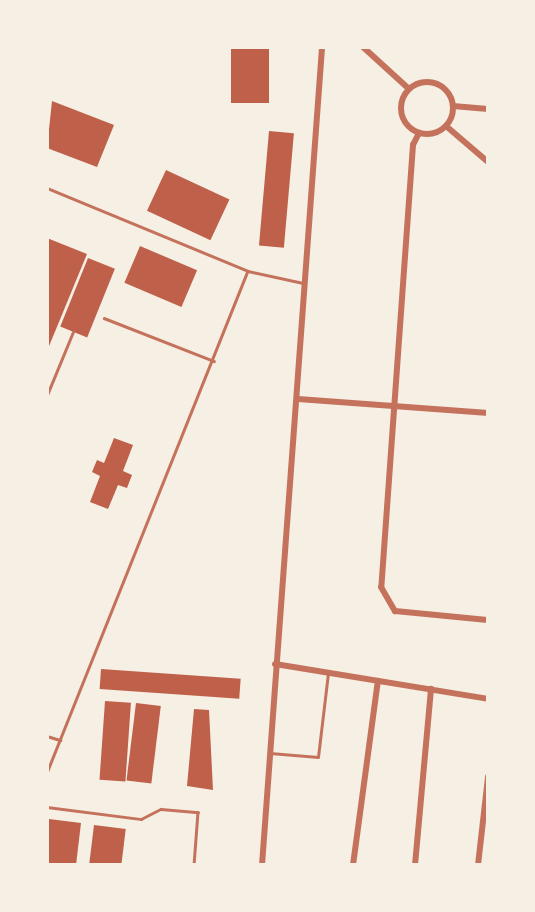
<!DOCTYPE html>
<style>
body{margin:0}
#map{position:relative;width:535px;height:912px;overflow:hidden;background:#f6efe4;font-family:"PT Sans",sans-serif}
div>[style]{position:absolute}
.building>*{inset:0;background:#bf614a;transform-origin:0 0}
.service>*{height:2.5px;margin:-1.25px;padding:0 1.25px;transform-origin:1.25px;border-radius:1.25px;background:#c5725c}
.minor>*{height:6px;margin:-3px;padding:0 3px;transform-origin:3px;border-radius:3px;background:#c5725c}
.minor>.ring{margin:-3px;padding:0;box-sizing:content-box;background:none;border:6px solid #c5725c;border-radius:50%}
span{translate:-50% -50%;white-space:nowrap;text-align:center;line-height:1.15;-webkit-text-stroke:5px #f6efe4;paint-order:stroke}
.frame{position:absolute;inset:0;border:49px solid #f6efe4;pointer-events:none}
</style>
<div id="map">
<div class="building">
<i style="left:231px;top:47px;width:38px;height:56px"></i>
<i style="clip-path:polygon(52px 101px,114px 125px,97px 167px,47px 148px)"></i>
<i style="left:269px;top:131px;width:25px;height:115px;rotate:5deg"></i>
<i style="left:166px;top:170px;width:70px;height:45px;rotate:25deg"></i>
<i style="clip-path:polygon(47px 238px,87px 254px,47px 351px)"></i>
<i style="left:140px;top:246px;width:62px;height:40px;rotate:23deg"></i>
<i style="left:88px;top:258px;width:29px;height:74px;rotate:22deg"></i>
<i style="clip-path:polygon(114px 438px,133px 445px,123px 471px,132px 475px,127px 488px,118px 485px,108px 509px,90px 502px,100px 476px,92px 472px,97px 460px,104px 463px)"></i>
<i style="left:101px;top:669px;width:140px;height:20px;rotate:4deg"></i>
<i style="left:105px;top:701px;width:26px;height:79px;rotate:4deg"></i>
<i style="left:136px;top:703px;width:25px;height:78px;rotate:7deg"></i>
<i style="clip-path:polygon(194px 709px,209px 710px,213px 790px,187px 786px)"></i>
<i style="clip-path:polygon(49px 819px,81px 823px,76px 865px,47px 865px)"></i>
<i style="left:94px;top:825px;width:32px;height:40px;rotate:7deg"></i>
</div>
<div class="service">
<i style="left:47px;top:188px;width:217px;rotate:22.4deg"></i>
<i style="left:248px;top:271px;width:541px;rotate:111.82deg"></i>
<i style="left:248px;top:271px;width:56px;rotate:12.3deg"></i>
<i style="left:104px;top:318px;width:118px;rotate:21.4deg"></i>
<i style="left:47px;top:395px;width:68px;rotate:-67.6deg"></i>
<i style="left:47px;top:447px;width:2px;rotate:90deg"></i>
<i style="left:47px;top:736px;width:14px;rotate:17deg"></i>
<i style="left:270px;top:753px;width:48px;rotate:4.8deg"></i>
<i style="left:318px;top:757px;width:85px;rotate:-83.2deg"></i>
<i style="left:47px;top:807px;width:95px;rotate:7.3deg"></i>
<i style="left:141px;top:819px;width:22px;rotate:-27deg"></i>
<i style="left:161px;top:809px;width:37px;rotate:5deg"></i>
<i style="left:198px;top:812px;width:53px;rotate:94.3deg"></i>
</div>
<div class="minor">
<i style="left:363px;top:47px;width:62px;rotate:42.4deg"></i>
<i class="ring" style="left:401px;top:82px;width:46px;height:46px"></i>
<i style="left:453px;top:106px;width:35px;rotate:5deg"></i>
<i style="left:446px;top:126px;width:55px;rotate:40.6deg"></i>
<i style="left:419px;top:133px;width:13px;rotate:117deg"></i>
<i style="left:413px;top:145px;width:443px;rotate:94.1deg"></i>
<i style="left:381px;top:587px;width:28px;rotate:60deg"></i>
<i style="left:395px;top:611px;width:93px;rotate:5.5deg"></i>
<i style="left:298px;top:399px;width:191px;rotate:4.2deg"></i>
<i style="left:275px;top:664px;width:216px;rotate:9.3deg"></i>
<i style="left:262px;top:865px;width:820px;rotate:-85.8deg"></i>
<i style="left:353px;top:865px;width:186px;rotate:-82.3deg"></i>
<i style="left:415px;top:865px;width:177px;rotate:-84.8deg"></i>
<i style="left:478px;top:865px;width:89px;rotate:-83.5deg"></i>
</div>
<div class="frame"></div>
</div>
